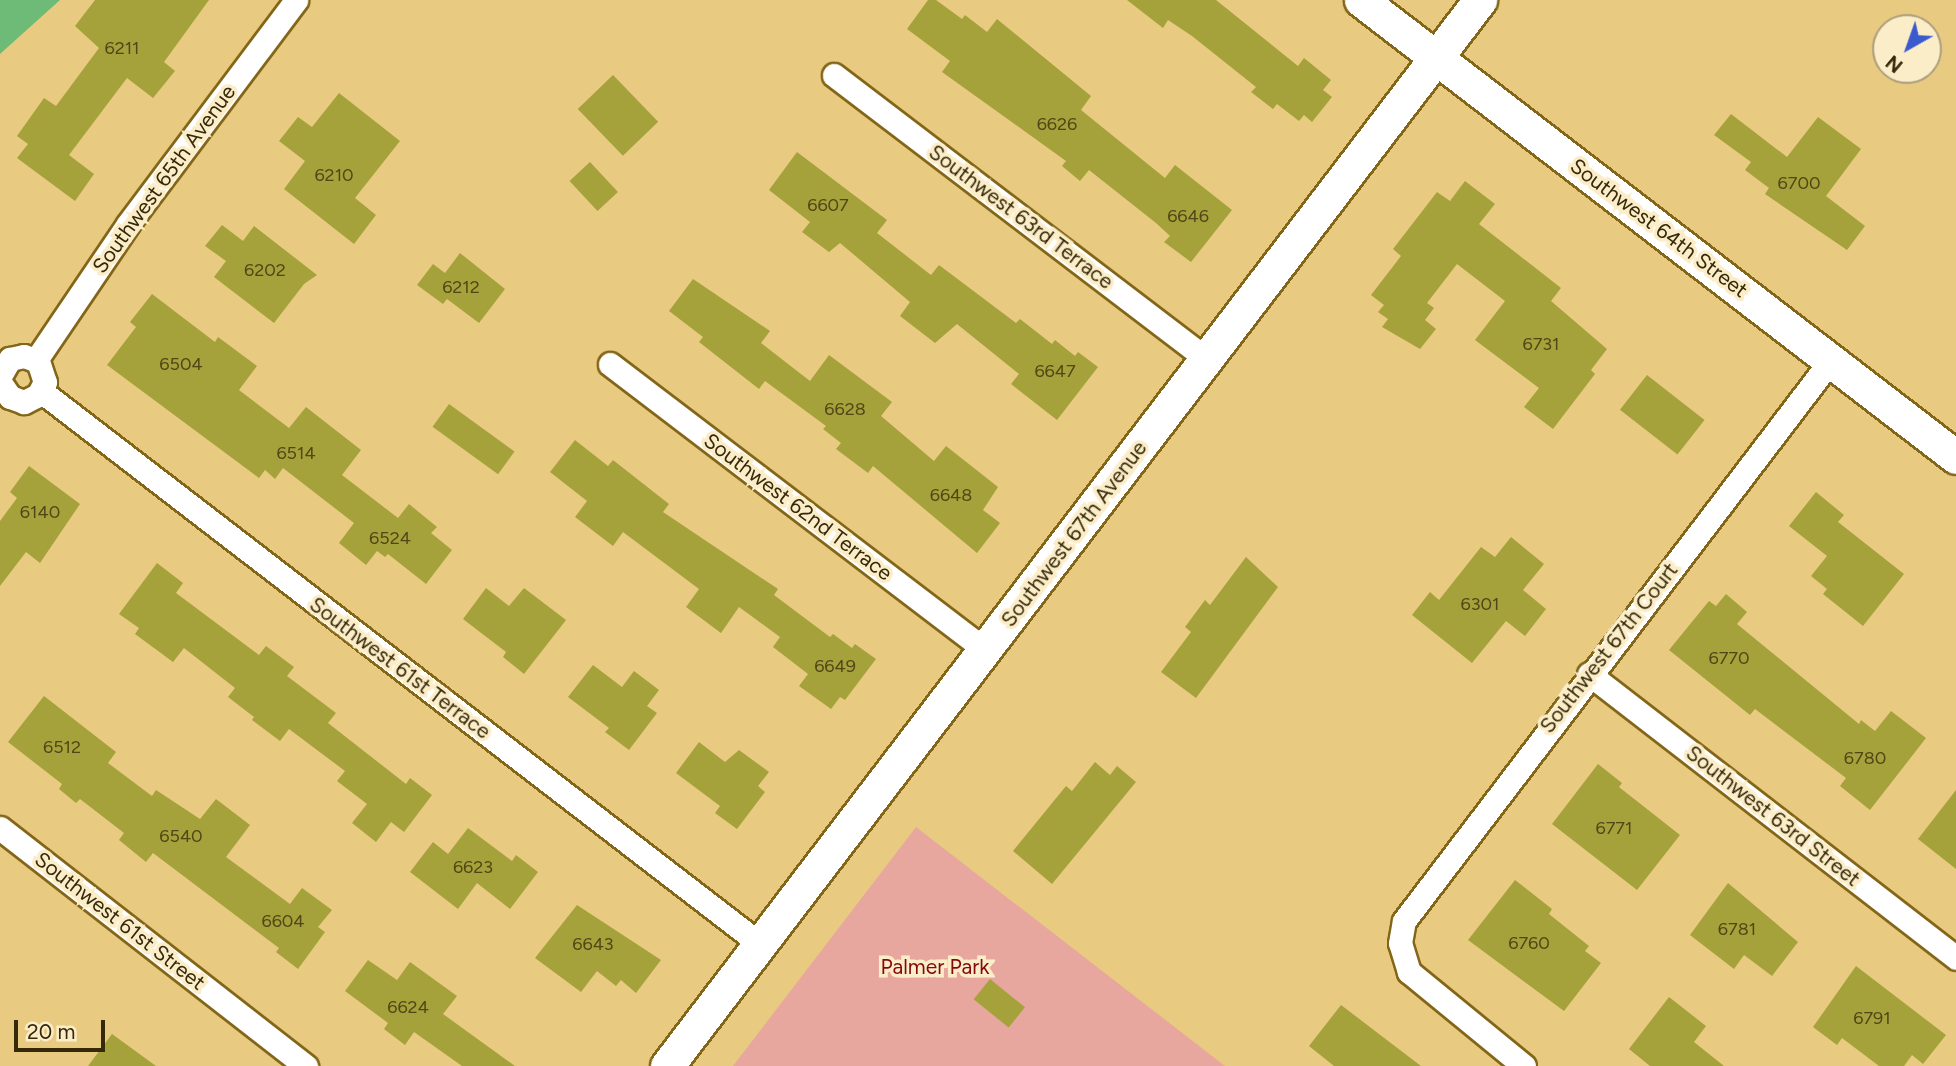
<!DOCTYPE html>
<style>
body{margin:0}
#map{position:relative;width:1956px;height:1066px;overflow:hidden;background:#e9ca81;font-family:Figtree,sans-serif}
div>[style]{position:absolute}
.green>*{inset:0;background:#e7a79e}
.water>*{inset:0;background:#6ebb78}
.building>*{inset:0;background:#a5a23c;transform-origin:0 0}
.roads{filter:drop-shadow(2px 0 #836618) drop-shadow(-2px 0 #836618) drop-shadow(0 2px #836618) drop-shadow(0 -2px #836618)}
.street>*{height:23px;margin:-11.5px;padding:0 11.5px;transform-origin:11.5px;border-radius:11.5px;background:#fff}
.secondary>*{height:33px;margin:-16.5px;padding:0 16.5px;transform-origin:16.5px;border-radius:16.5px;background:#fff}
span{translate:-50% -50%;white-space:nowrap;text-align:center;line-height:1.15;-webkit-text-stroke:7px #fcedc9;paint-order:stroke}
.number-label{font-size:18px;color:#514716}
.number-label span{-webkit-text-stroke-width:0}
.street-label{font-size:21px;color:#352909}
.park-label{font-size:21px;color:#84080d}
.north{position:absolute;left:1872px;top:14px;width:70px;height:70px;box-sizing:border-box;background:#fcedc9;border:2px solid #ac9f7c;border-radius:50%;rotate:220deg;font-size:19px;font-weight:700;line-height:28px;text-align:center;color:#352909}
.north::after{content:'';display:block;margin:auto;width:24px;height:32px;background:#3a5bcd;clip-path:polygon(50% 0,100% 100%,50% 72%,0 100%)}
.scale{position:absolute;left:14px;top:1020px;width:91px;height:32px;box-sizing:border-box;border:4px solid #352909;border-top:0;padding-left:9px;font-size:21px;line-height:24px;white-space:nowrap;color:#352909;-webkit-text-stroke:5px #fcedc9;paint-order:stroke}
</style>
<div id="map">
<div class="green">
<i style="clip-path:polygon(916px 827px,1225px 1066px,733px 1066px)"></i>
</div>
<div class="water">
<i style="clip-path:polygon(0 0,60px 0,0 54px)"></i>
</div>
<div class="building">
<i style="clip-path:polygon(95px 0,209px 0,164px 62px,175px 71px,153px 98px,127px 78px,69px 155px,94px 174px,75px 201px,17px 158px,28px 144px,17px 136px,44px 98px,56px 106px,99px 48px,75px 26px)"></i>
<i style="clip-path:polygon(928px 0,936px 0,962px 19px,965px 15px,987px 32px,997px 19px,1091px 96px,1081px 110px,1165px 178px,1175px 165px,1232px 210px,1191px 262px,1164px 242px,1170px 236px,1156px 223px,1089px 170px,1080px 181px,1062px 166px,1066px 161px,942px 72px,950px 61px,907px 29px)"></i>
<i style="clip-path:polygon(1127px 0,1216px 0,1298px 66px,1304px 58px,1331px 80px,1323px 90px,1332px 97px,1312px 122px,1304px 115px,1299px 121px,1277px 104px,1273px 109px,1251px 92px,1256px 87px,1192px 36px,1168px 20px,1163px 28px)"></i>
<i style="left:613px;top:75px;width:65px;height:49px;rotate:46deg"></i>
<i style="clip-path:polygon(339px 93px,400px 141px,355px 198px,376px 215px,354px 244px,284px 189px,305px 161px,279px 141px,298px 117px,312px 127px)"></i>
<i style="clip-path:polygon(1731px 114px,1787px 157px,1818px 117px,1861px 149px,1826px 196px,1865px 226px,1847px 250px,1765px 194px,1769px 188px,1745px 170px,1751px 162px,1714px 135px)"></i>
<i style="clip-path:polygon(797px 152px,887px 220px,877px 233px,931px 275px,939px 265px,1016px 323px,1020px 319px,1052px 344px,1055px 340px,1075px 356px,1078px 352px,1098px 367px,1057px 420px,1011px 384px,1019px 374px,957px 324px,935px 343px,900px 316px,910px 302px,840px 243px,829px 252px,802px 232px,810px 222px,769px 190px)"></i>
<i style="left:590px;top:162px;width:41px;height:28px;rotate:47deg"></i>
<i style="clip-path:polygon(1465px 181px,1495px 204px,1479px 224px,1561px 288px,1551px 301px,1607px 349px,1591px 370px,1595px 374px,1553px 429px,1524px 407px,1539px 388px,1475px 340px,1505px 301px,1457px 264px,1427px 303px,1434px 308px,1425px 320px,1436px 329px,1420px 349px,1382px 327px,1388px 319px,1378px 312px,1384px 305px,1371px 295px,1401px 256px,1393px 249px,1437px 192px,1450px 201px)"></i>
<i style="clip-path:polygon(222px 225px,243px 241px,254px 226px,317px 275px,304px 284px,274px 323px,214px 277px,226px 261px,205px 246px)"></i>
<i style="clip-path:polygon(460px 253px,505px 289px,479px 323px,447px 299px,443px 304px,417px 285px,433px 264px,445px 273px)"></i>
<i style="clip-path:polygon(693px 279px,770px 331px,761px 343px,810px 381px,829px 355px,892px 402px,881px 416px,934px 461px,946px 446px,998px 487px,983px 510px,1000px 523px,977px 553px,873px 466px,868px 473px,836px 449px,841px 443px,823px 429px,826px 426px,765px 381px,759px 389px,699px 342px,703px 337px,669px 311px)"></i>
<i style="clip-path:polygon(152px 294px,215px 342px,218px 337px,257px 366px,239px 390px,289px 428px,306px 407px,361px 450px,342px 475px,398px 518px,409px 504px,437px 527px,431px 533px,452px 550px,426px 584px,388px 554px,385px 557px,377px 551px,366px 565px,339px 543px,354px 523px,283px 468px,275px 479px,265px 470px,259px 478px,107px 365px,136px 327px,130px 322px)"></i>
<i style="left:1647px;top:375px;width:73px;height:44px;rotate:38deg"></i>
<i style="left:449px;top:404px;width:81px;height:28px;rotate:36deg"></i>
<i style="clip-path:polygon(575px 440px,608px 466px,613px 460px,669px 504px,663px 512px,778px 589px,774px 595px,830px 637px,833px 634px,852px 648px,855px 644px,876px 659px,845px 700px,840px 697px,831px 709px,799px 686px,808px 674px,773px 647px,780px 637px,739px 607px,721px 633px,686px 607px,699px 589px,623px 532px,613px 546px,575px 517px,587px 501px,550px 472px)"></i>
<i style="clip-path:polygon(29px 466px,80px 504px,40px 563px,26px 552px,0 586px,0 521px,17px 498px,10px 492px)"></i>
<i style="clip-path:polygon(1816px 492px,1844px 515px,1838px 522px,1904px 574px,1863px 626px,1823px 594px,1827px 589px,1811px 576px,1827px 556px,1789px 526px)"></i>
<i style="clip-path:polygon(1511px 537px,1544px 564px,1523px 590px,1546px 609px,1525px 636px,1506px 621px,1472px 663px,1412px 615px,1430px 592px,1439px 600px,1481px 547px,1495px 557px)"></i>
<i style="clip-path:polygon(1246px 557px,1278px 587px,1196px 698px,1161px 672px,1191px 632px,1185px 627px,1205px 600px,1210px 605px)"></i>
<i style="clip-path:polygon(157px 563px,183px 583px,176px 593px,259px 655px,266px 646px,294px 667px,287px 676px,336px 713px,328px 723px,406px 784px,410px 778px,432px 795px,404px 832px,391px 822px,376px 842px,352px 823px,367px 804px,337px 781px,345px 771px,289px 729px,280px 741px,252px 720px,254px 717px,228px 697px,235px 688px,184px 648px,173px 662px,135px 634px,139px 628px,119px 614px)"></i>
<i style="clip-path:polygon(486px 588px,509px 606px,524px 588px,566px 620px,524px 674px,503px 657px,506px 652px,463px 619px)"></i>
<i style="clip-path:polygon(1726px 594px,1747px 612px,1737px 624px,1859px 724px,1861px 720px,1875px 731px,1891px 711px,1926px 738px,1870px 810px,1840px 786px,1846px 778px,1755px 709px,1750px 715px,1669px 650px,1709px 601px,1716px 606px)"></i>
<i style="clip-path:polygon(593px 665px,622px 687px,634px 671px,659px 690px,647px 706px,657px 713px,629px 750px,605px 732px,609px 728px,568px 697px)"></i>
<i style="clip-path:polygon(44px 696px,116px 752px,108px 763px,152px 796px,156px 790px,200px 819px,216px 799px,250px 825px,226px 857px,290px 904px,302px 888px,332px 910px,318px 927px,325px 932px,298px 969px,276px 952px,279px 948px,153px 853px,146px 862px,119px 840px,124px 833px,80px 799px,76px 803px,59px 789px,62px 784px,8px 742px)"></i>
<i style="clip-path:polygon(699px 742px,725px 762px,739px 750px,769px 772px,758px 786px,765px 792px,737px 829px,715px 813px,720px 806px,676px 773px)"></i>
<i style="clip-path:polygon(1095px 762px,1110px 775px,1117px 766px,1136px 782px,1052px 884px,1013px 851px,1066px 786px,1072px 791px)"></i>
<i style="clip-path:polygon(1598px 764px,1622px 783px,1619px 787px,1680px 835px,1637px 890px,1552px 824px)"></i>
<i style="clip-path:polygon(1956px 790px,1956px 869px,1918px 839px)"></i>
<i style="clip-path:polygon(468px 828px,512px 861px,516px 855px,538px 872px,510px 909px,477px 883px,458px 909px,410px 872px,433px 842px,448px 854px)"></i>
<i style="clip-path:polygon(1515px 880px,1552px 909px,1549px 914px,1589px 946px,1585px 951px,1601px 963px,1564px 1011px,1468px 940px)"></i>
<i style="clip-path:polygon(1728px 883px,1798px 942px,1772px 976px,1744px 955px,1734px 969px,1690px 935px)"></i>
<i style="clip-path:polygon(577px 905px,661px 960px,636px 993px,621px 980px,616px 986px,597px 971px,581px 992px,535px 958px)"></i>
<i style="clip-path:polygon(368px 960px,397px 980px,410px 962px,457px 996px,443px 1014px,515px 1066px,462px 1066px,414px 1032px,405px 1045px,384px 1029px,388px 1023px,345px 991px)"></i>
<i style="clip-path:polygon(1856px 966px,1946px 1035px,1923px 1064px,1912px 1055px,1904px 1066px,1879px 1066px,1842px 1038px,1837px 1045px,1813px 1027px)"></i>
<i style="left:990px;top:979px;width:45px;height:26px;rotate:39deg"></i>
<i style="clip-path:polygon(1669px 997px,1706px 1026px,1694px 1042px,1724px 1066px,1650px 1066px,1629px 1049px)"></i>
<i style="clip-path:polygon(1341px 1005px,1421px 1066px,1334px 1066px,1309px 1046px)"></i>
<i style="clip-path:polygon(112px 1034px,156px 1066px,88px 1066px)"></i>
</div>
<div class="roads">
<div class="street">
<i style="left:834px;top:75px;width:470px;rotate:37.3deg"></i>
<i style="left:36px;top:360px;width:164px;rotate:-55.9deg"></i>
<i style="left:128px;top:224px;width:280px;rotate:-53.1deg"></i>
<i style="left:610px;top:364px;width:472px;rotate:37.3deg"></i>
<i style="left:0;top:376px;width:20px;rotate:-60deg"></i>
<i style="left:10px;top:359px;width:14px;rotate:-12deg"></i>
<i style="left:24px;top:356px;width:15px;rotate:20deg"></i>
<i style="left:38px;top:361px;width:22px;rotate:72deg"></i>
<i style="left:45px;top:382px;width:15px;rotate:118deg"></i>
<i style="left:38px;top:395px;width:16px;rotate:153deg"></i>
<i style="left:24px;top:402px;width:15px;rotate:-160deg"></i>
<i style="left:10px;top:397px;width:18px;rotate:-124deg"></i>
<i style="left:41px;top:391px;width:907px;rotate:37.56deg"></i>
<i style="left:1589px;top:674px;width:464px;rotate:37.7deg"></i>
<i style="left:0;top:828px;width:388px;rotate:37.9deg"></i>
<i style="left:1524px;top:1066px;width:149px;rotate:-140.7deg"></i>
<i style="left:1409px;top:972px;width:30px;rotate:-107deg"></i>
<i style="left:1400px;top:943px;width:22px;rotate:-80deg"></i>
<i style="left:1404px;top:921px;width:705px;rotate:-52.72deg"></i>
</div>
<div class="secondary">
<i style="left:1361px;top:0;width:750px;rotate:37.53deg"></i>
<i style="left:667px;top:1066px;width:1341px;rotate:-52.67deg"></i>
</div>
</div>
<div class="number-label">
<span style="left:122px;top:48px">6211</span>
<span style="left:1057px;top:124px">6626</span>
<span style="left:334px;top:175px">6210</span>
<span style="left:1799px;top:183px">6700</span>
<span style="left:828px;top:205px">6607</span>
<span style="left:1188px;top:216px">6646</span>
<span style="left:265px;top:270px">6202</span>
<span style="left:461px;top:287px">6212</span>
<span style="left:1541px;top:344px">6731</span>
<span style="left:181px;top:364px">6504</span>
<span style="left:1055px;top:371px">6647</span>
<span style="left:845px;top:409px">6628</span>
<span style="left:296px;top:453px">6514</span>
<span style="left:951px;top:495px">6648</span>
<span style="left:40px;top:512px">6140</span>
<span style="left:390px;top:538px">6524</span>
<span style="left:1480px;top:604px">6301</span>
<span style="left:1729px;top:658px">6770</span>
<span style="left:835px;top:666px">6649</span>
<span style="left:62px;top:747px">6512</span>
<span style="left:1865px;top:758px">6780</span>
<span style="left:1614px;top:828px">6771</span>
<span style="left:181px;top:836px">6540</span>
<span style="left:473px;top:867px">6623</span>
<span style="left:283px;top:921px">6604</span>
<span style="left:1737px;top:929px">6781</span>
<span style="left:1529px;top:943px">6760</span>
<span style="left:593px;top:944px">6643</span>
<span style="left:408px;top:1007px">6624</span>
<span style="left:1872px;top:1018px">6791</span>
</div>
<div class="street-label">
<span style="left:164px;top:179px;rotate:-54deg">Southwest 65th Avenue</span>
<span style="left:1021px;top:217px;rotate:37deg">Southwest 63rd Terrace</span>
<span style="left:1659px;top:228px;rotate:37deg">Southwest 64th Street</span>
<span style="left:798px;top:507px;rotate:37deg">Southwest 62nd Terrace</span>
<span style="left:1074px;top:534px;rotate:-53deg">Southwest 67th Avenue</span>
<span style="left:1609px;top:648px;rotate:-52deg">Southwest 67th Court</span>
<span style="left:400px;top:668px;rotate:37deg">Southwest 61st Terrace</span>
<span style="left:1773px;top:816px;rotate:38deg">Southwest 63rd Street</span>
<span style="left:120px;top:921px;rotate:38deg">Southwest 61st Street</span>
</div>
<div class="park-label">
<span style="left:935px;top:967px">Palmer Park</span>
</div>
<div class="north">N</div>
<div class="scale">20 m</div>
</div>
